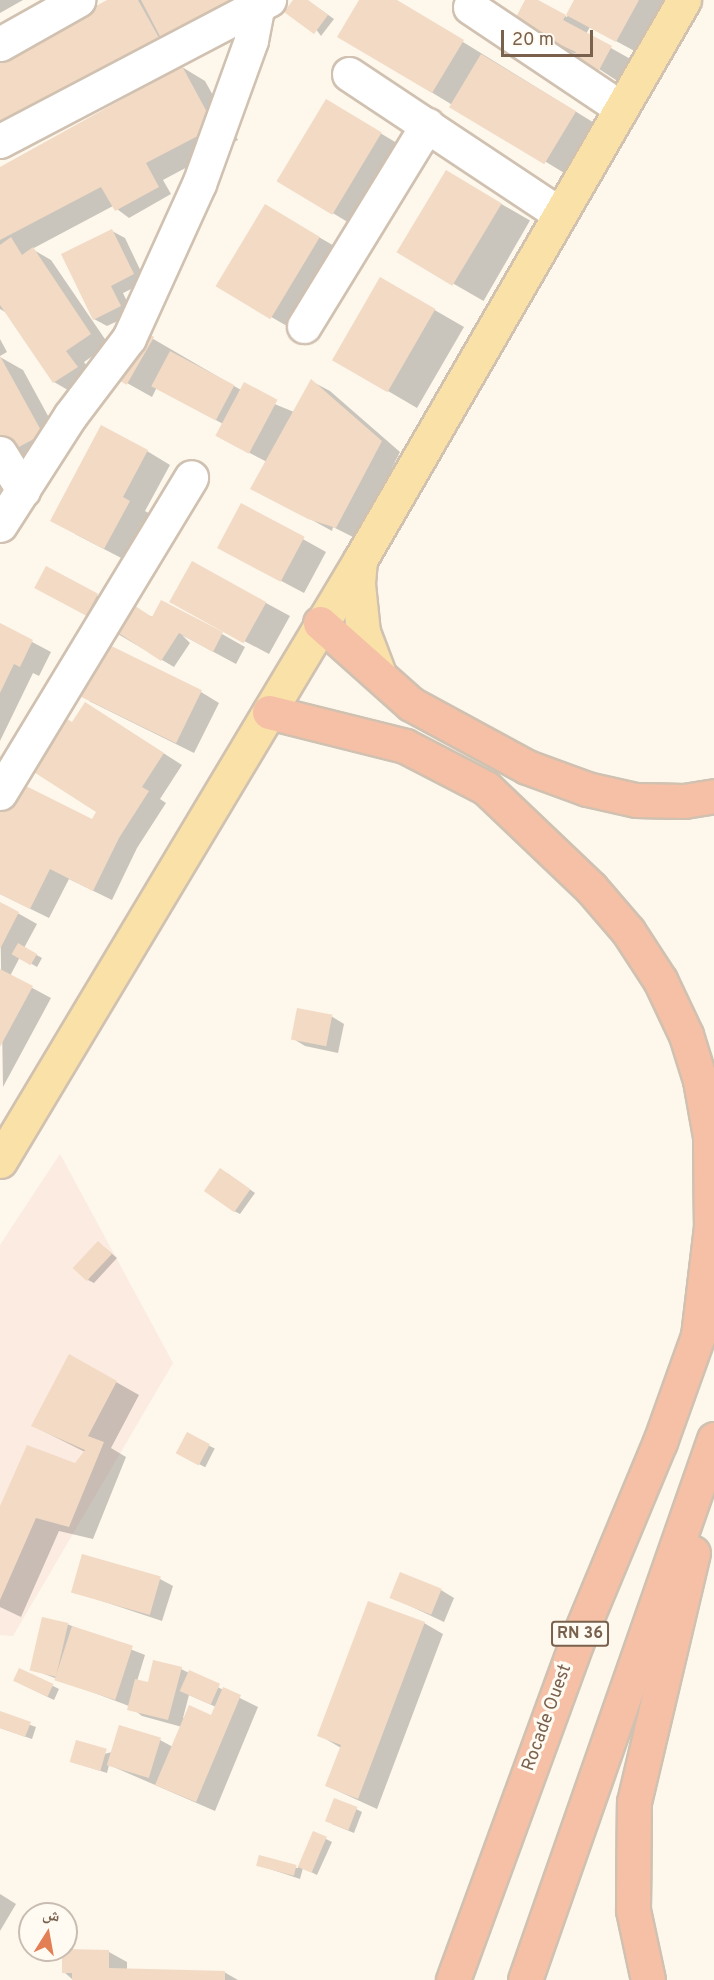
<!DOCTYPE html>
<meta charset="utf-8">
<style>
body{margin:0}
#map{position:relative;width:714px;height:1980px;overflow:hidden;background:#fdf7ec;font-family:Overpass,"Noto Naskh Arabic",sans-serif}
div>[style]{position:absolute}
.commercial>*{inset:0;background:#fcebe1}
.shadow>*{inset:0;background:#0003;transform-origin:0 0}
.building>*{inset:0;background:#f2dac4;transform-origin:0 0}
.roads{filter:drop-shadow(2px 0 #d0c1b1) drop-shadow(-2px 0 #d0c1b1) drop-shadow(0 2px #d0c1b1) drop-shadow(0 -2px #d0c1b1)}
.minor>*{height:33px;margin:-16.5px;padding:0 16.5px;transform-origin:16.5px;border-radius:16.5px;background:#fff}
.major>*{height:33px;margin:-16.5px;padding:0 16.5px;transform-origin:16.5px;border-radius:16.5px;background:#f9e1a7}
.highway>*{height:33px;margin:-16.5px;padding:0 16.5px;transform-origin:16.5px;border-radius:16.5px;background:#f5c0a5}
span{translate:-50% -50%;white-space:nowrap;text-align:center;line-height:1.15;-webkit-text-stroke:6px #fffbf3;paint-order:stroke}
.shield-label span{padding:2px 4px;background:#fffbf3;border:2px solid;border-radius:4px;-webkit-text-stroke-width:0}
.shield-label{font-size:16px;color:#79614e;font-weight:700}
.street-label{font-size:18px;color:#79614e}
.north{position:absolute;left:18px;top:1902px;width:60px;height:60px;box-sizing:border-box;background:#fffbf3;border:2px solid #c9bdb1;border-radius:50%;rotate:11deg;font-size:16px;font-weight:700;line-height:24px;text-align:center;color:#79614e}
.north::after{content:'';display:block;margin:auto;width:21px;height:27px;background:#e37f55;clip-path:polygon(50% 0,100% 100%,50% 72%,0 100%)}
.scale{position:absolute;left:501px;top:30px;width:92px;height:27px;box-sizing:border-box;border:3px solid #79614e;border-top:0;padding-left:8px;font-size:18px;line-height:21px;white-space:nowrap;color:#79614e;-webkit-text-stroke:4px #fffbf3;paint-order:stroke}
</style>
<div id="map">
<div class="commercial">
<i style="clip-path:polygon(60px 1154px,173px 1363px,13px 1636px,0 1635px,0 1245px)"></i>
</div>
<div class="shadow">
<i style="clip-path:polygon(0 0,23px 0,0 13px)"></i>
<i style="clip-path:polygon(111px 0,283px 0,180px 50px,0 62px)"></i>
<i style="clip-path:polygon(294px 0,307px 0,334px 19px,321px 36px)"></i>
<i style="clip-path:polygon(361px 0,395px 0,604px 129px,574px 179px,339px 36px)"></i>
<i style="clip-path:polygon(527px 0,535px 0,567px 17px,576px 0,669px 0,640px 54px,590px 27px,586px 34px,634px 61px,622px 84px,576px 54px,538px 36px)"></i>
<i style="clip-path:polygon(182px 67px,205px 81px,238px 140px,163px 180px,171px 194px,129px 218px,113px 206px,32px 249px,51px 260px,109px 345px,84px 362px,95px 378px,73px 393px,54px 382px,7px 313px,0 309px,0 168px)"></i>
<i style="left:327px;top:101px;width:96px;height:93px;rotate:31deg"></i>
<i style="left:446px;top:172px;width:97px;height:93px;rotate:30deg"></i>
<i style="left:265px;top:206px;width:97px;height:93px;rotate:30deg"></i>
<i style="clip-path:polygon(112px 231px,125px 238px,146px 282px,123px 293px,133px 314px,107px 326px,94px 319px)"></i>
<i style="clip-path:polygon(381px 279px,464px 327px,417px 408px,388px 391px)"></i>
<i style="clip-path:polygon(143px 333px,241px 390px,294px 412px,311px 381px,330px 391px,400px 452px,385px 482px,389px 484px,359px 540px,333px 527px,332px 531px,281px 503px,267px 462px,240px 448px,223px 424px,157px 387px,152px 397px,118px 378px)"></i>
<i style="clip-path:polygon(0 339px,7px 352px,0 356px)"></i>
<i style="clip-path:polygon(0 357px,23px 370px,65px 447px,30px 466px,0 440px)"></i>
<i style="clip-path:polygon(147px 451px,170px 465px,145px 511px,152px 515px,127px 561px,75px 534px)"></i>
<i style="clip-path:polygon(242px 505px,326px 552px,304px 593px,242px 560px)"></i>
<i style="clip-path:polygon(192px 563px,290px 616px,269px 654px,195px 615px)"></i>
<i style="clip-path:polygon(47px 568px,122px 609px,222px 634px,245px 647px,236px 664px,182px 635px,190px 643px,174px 667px,60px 600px)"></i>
<i style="clip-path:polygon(0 625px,51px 652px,39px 676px,33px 673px,0 741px)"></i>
<i style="clip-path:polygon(201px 692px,219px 703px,194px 753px,89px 701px)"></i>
<i style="clip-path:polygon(104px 715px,182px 765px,160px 799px,166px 803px,137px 848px,112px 900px,69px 879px,49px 918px,0 894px,0 796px,92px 821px,98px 812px,73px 724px)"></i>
<i style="clip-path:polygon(0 903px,37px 924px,24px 948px,42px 958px,37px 967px,20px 957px,10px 976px,51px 998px,3px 1087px)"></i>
<i style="clip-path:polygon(331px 1016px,344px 1024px,338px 1053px,305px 1046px,292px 1038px)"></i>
<i style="clip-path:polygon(227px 1173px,255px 1193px,240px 1214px,234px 1211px)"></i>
<i style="clip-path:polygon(104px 1247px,117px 1258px,94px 1283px,88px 1280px)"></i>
<i style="clip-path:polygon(70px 1356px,139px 1395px,111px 1448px,126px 1457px,93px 1539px,59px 1531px,21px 1617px,0 1607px,0 1510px,75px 1465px,85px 1452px,33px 1426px)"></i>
<i style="left:188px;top:1435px;width:30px;height:21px;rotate:27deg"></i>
<i style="clip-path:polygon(160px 1579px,173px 1586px,162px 1621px,72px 1591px)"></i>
<i style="clip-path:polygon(441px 1590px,454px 1598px,444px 1622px,391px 1597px)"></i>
<i style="clip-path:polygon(424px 1623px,443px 1634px,377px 1809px,327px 1786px,341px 1748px,319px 1735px)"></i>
<i style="clip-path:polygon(evenodd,67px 1624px,145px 1655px,137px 1681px,149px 1684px,181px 1669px,258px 1707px,215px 1811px,109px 1765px,107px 1773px,72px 1762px,160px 1740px,173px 1747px,182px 1727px,142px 1716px,129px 1706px,31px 1669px,67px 1624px,189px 1695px,216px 1707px,212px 1717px,183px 1718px,189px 1695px)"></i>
<i style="clip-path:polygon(21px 1684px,53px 1686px,59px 1689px,54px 1700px)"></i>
<i style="clip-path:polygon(0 1714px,36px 1727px,32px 1739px,0 1728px)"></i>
<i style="clip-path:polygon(356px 1809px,362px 1812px,354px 1833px,332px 1824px)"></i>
<i style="clip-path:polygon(314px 1833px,332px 1842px,317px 1875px,303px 1868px,300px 1879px,258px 1865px,298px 1868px)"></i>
<i style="clip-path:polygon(0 1894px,16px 1904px,0 1931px)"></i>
<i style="clip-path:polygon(109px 1952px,127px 1962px,127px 1970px,224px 1972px,238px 1980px,73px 1980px,64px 1972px)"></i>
</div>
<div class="building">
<i style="clip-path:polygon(107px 0,138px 0,163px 45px,0 127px,0 59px)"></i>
<i style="clip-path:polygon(141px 0,241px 0,163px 42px)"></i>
<i style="clip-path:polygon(293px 0,308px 0,328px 15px,314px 34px,284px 12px)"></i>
<i style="clip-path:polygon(359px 0,397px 0,464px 40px,432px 93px,337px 37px)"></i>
<i style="clip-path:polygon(525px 0,538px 0,566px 15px,563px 20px,612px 46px,598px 72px,572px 58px,576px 52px,513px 23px)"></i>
<i style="clip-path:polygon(574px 0,639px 0,616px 42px,566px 15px)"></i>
<i style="left:481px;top:54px;width:111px;height:62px;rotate:31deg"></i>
<i style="clip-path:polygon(182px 66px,215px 127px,146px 163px,159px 187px,115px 211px,101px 187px,0 240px,0 167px)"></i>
<i style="left:326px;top:99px;width:65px;height:96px;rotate:31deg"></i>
<i style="left:446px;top:170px;width:65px;height:96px;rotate:31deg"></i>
<i style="left:265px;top:204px;width:64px;height:96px;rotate:31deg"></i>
<i style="clip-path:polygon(112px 229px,134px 274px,111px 286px,121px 306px,93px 320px,61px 254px)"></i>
<i style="clip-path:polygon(11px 237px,22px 255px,33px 247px,91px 334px,66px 351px,78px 367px,53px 383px,0 305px,0 245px)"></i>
<i style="left:380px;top:277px;width:64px;height:96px;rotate:30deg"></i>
<i style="left:142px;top:330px;width:14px;height:55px;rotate:30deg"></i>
<i style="left:170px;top:351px;width:73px;height:40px;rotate:28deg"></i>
<i style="clip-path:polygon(0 356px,43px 434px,6px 454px,0 443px)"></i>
<i style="clip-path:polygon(311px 379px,382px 441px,336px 528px,308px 519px,250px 489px)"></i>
<i style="left:244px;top:382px;width:38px;height:61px;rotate:28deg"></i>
<i style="clip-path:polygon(101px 425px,148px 450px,123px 497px,130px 501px,104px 549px,50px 521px)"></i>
<i style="left:241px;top:503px;width:72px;height:51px;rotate:28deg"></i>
<i style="left:192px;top:561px;width:85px;height:47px;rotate:29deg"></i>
<i style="left:46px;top:566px;width:59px;height:25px;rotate:28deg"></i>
<i style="clip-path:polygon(126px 600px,152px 617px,161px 600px,223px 632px,213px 652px,179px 633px,161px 661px,108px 626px)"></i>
<i style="clip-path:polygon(0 623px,33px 640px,20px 667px,14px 664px,0 693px)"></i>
<i style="left:95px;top:638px;width:119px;height:59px;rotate:26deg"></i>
<i style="clip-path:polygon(85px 702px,164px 753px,142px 787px,149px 791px,119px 838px,93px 891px,50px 869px,30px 909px,0 894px,0 793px,8px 777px,92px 819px,96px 812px,26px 767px,64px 717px,72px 722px)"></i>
<i style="clip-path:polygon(0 902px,19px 912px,0 949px)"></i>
<i style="left:18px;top:943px;width:22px;height:13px;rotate:30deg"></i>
<i style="clip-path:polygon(0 969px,33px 986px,0 1047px)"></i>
<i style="left:297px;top:1008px;width:36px;height:32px;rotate:11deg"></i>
<i style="left:220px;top:1168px;width:37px;height:28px;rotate:35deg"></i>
<i style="left:98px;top:1241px;width:19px;height:37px;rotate:43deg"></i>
<i style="clip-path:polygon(69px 1354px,117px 1381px,88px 1436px,104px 1442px,69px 1527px,36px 1518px,0 1600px,0 1506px,27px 1445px,75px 1463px,85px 1450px,31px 1426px)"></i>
<i style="left:187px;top:1432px;width:26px;height:24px;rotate:28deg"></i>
<i style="left:82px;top:1554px;width:82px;height:40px;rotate:16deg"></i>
<i style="left:400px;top:1572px;width:45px;height:28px;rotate:22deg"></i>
<i style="clip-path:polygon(368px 1601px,425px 1622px,358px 1799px,325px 1786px,341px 1745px,317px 1736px)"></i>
<i style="left:42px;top:1617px;width:27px;height:55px;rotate:13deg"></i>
<i style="left:72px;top:1626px;width:64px;height:57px;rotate:18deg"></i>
<i style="clip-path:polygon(153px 1660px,182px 1667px,168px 1720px,127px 1710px,135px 1679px,148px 1682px)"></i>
<i style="left:19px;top:1668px;width:38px;height:14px;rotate:25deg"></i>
<i style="left:189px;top:1670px;width:34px;height:23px;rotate:24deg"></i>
<i style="clip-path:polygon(223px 1687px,241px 1695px,196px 1802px,155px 1785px,189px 1705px,211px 1715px)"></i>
<i style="clip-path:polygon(0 1711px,31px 1722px,25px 1737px,0 1728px)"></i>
<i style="left:119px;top:1725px;width:44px;height:42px;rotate:17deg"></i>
<i style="left:76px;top:1740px;width:32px;height:23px;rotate:16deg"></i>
<i style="left:334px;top:1798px;width:25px;height:25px;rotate:21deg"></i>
<i style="left:313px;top:1831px;width:15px;height:39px;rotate:23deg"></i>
<i style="left:259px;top:1855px;width:39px;height:11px;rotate:15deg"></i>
<i style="clip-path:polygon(66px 1949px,109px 1950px,109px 1968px,225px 1971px,225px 1980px,72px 1980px,72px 1973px,62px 1973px,62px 1950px)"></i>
</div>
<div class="roads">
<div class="minor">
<i style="left:470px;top:7px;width:182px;rotate:33.8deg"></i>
<i style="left:0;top:44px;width:90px;rotate:-29.4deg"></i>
<i style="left:349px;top:74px;width:253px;rotate:33.6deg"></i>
<i style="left:0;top:141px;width:304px;rotate:-27.7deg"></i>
<i style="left:304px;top:326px;width:236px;rotate:-58.5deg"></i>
<i style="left:0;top:453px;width:44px;rotate:58.1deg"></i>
<i style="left:0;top:525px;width:130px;rotate:-57.3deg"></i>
<i style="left:70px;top:416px;width:98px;rotate:-52.9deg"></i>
<i style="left:129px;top:338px;width:169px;rotate:-65.6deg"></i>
<i style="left:199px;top:184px;width:153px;rotate:-70.1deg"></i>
<i style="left:251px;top:40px;width:33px;rotate:-79deg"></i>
<i style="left:0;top:793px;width:369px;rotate:-58.8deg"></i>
</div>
<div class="major">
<i style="left:360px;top:560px;width:24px;rotate:95deg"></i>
<i style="left:358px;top:584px;width:48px;rotate:84.1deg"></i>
<i style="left:363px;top:632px;width:45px;rotate:69.1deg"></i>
<i style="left:0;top:1161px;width:701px;rotate:-59.08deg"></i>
<i style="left:360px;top:560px;width:647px;rotate:-59.95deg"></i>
</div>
<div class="highway">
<i style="left:320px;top:623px;width:122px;rotate:41.7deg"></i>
<i style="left:411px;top:704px;width:132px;rotate:28.5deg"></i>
<i style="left:527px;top:767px;width:64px;rotate:20.1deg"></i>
<i style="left:587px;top:789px;width:50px;rotate:12.7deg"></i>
<i style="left:636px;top:800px;width:48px;rotate:1.2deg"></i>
<i style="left:684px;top:801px;width:30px;rotate:-9deg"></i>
<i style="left:269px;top:712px;width:140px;rotate:14deg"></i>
<i style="left:405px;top:746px;width:91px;rotate:27.4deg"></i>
<i style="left:486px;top:788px;width:145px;rotate:43.6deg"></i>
<i style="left:591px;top:888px;width:57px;rotate:49.3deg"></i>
<i style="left:628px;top:931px;width:59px;rotate:56.9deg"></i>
<i style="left:660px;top:980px;width:61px;rotate:64.7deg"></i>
<i style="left:686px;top:1035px;width:47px;rotate:72.7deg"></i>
<i style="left:700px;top:1080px;width:57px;rotate:79.9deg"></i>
<i style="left:710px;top:1136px;width:91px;rotate:89.4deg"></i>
<i style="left:711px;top:1227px;width:110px;rotate:96.8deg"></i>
<i style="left:453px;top:1980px;width:361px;rotate:-69.9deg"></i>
<i style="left:577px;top:1641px;width:216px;rotate:-67.4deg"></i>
<i style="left:660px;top:1442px;width:134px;rotate:-70.3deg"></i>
<i style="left:525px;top:1980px;width:573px;rotate:-70.74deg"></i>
<i style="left:648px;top:1980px;width:72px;rotate:-102.1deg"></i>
<i style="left:633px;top:1910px;width:108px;rotate:-89.5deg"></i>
<i style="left:634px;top:1802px;width:256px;rotate:-76.7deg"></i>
</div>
</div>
<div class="shield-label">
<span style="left:580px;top:1634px">RN 36</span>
</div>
<div class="street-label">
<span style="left:548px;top:1718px;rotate:-70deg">Rocade Ouest</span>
</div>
<div class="north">ش</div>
<div class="scale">20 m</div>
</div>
